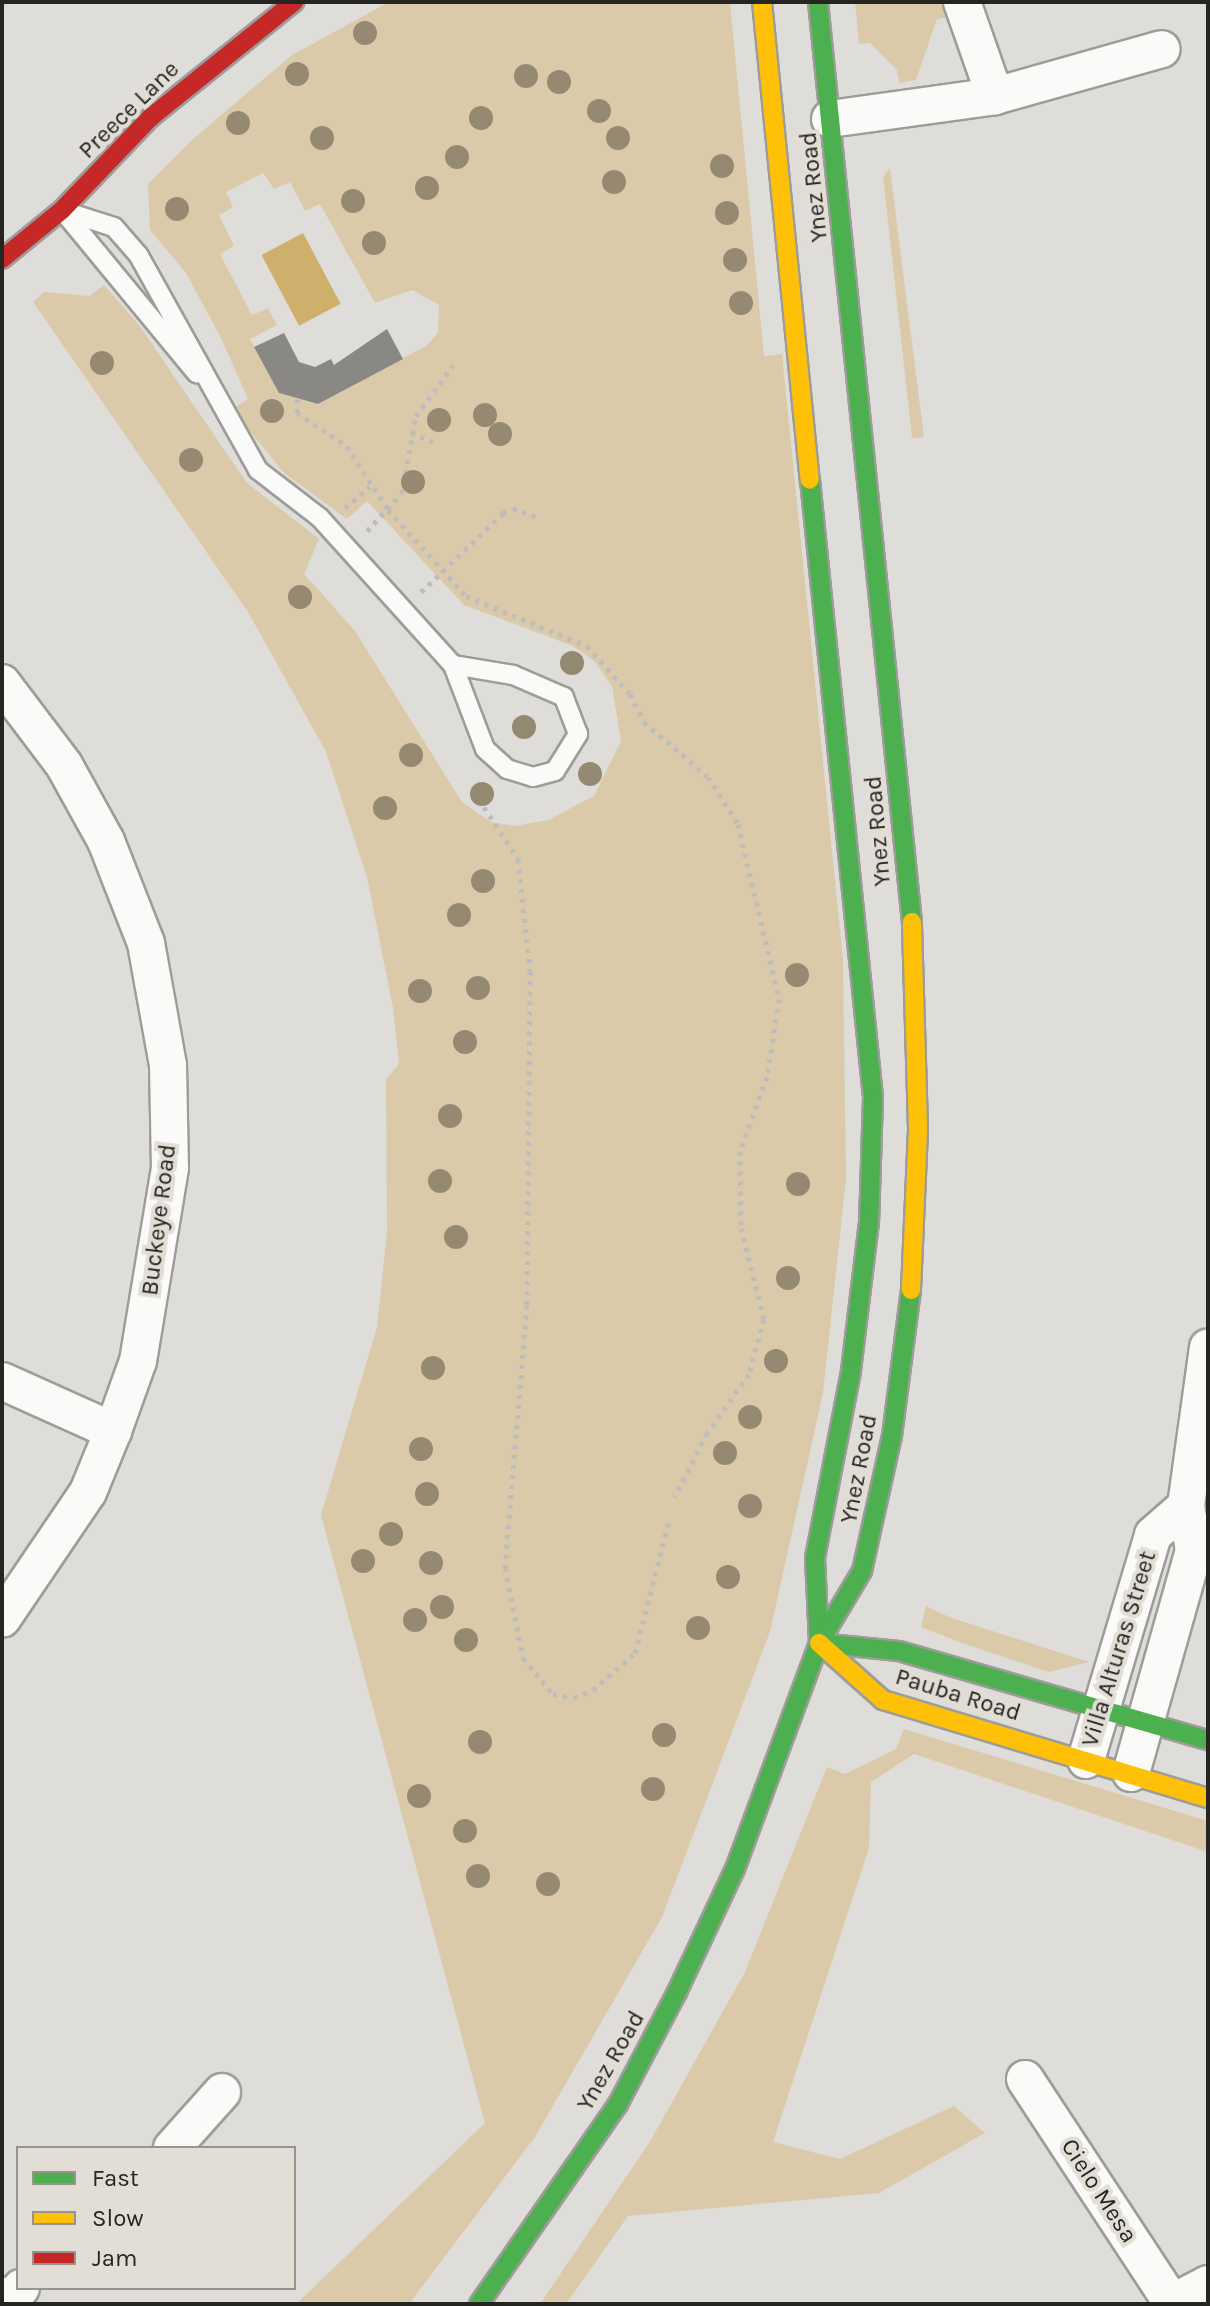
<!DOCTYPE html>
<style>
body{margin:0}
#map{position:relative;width:1210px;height:2306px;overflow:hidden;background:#dfddd9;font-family:Karla,sans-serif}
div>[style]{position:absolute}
.green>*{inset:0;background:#dbcaa9}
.water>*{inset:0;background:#ceb06c;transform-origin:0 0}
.building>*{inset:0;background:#8a8885}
.path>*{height:5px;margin-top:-2.5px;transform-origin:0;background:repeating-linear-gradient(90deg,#bebdbc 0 4px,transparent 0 10px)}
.roads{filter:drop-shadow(2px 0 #9e9c99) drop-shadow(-2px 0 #9e9c99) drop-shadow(0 2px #9e9c99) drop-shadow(0 -2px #9e9c99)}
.lane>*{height:18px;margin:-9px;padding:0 9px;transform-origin:9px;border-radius:9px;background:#fafaf9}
.street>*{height:36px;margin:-18px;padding:0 18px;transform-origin:18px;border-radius:18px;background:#fafaf9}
.fast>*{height:18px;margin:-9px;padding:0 9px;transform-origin:9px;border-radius:9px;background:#4caf50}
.slow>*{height:18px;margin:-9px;padding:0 9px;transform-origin:9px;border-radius:9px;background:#ffc107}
.jam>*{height:18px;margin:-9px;padding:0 9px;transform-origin:9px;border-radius:9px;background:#c62828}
.trees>*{width:24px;height:24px;margin:-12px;border-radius:50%;background:#958972}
span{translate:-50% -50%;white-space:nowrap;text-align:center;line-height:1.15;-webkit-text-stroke:8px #e2ded6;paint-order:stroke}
.street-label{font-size:24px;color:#262522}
.frame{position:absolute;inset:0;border:4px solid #262522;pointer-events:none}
.legend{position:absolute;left:16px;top:2146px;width:280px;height:144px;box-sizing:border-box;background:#e2ded6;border:2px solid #97948e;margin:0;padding:10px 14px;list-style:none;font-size:24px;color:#262522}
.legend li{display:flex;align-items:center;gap:16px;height:40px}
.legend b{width:40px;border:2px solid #97948e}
</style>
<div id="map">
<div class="green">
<i style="clip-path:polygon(evenodd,389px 2px,730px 2px,764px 356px,782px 354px,843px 960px,846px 1179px,823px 1393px,770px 1632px,662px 1917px,535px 2137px,409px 2304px,296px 2304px,485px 2123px,321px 1515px,377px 1327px,387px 1231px,386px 1079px,399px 1064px,393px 1008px,367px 877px,326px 752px,248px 612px,33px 302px,44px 292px,89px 296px,104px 285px,139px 325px,247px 483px,319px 539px,304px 574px,355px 631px,462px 802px,491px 822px,515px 826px,548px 820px,594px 796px,621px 741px,612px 686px,595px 662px,573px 646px,464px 605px,367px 501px,347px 519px,284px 473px,232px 409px,248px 399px,221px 338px,186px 273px,150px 230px,148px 184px,193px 139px,292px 55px,389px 2px,263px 173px,274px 189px,290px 182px,305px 211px,320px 204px,375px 303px,412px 290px,439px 305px,438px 333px,426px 346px,318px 404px,279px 393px,250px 339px,277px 325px,268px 308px,252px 315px,220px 254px,234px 246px,219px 215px,233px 207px,226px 192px,263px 173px)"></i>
<i style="clip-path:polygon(855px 2px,941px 2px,950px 17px,937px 19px,916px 80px,899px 83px,897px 70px,870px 43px,859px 44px)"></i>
<i style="clip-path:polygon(890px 168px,895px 209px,924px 437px,912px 438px,883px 177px)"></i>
<i style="clip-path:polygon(926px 1606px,949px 1617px,1089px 1662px,1049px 1672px,962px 1643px,921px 1627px)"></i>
<i style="clip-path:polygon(904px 1729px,1208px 1821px,1208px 1852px,914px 1754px,871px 1782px,869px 1848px,773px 2142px,840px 2159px,954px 2106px,985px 2133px,879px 2193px,628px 2216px,566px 2304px,540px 2304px,649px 2143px,745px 1972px,827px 1767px,845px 1774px,896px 1749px)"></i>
</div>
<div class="water">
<i style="left:303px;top:233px;width:80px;height:47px;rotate:62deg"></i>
</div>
<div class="building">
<i style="clip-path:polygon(387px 329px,403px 359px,318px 404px,279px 393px,254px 347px,284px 333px,299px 362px,315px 367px,331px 359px,334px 365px)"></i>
</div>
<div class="path">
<i style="left:297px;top:399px;width:14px;rotate:90deg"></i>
<i style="left:297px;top:413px;width:60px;rotate:33.4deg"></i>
<i style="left:347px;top:446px;width:76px;rotate:57.4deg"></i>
<i style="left:388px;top:510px;width:116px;rotate:47.8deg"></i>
<i style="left:466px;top:596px;width:131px;rotate:22.5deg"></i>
<i style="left:587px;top:646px;width:64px;rotate:48.1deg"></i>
<i style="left:630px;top:694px;width:31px;rotate:63deg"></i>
<i style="left:644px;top:722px;width:84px;rotate:40.7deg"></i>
<i style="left:708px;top:777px;width:56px;rotate:57.4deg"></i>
<i style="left:738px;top:824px;width:180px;rotate:76.8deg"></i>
<i style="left:779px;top:999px;width:79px;rotate:98.7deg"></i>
<i style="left:767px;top:1077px;width:79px;rotate:110deg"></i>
<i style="left:740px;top:1151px;width:77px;rotate:89.3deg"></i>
<i style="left:741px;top:1228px;width:94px;rotate:75.8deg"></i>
<i style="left:764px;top:1319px;width:57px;rotate:105.3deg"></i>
<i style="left:749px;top:1374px;width:72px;rotate:125.4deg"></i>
<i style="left:707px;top:1433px;width:72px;rotate:116.6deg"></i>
<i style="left:411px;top:433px;width:26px;rotate:21deg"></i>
<i style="left:345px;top:508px;width:33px;rotate:-41deg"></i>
<i style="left:367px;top:531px;width:52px;rotate:-47.4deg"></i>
<i style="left:402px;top:493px;width:78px;rotate:-79.7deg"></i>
<i style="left:416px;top:416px;width:63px;rotate:-54deg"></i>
<i style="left:421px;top:592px;width:114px;rotate:-43.9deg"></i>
<i style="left:503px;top:513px;width:11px;rotate:-27deg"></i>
<i style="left:513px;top:508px;width:25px;rotate:21deg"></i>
<i style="left:484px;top:807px;width:62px;rotate:56.8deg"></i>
<i style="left:518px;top:859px;width:113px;rotate:83.9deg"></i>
<i style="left:530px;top:971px;width:334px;rotate:90.5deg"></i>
<i style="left:527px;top:1305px;width:264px;rotate:94.8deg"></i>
<i style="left:505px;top:1568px;width:92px;rotate:78.7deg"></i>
<i style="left:523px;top:1658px;width:47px;rotate:50.2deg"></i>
<i style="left:553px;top:1694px;width:21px;rotate:11deg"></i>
<i style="left:574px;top:1698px;width:21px;rotate:-23deg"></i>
<i style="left:593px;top:1690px;width:56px;rotate:-41.4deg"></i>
<i style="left:635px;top:1653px;width:139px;rotate:-75.5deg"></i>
</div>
<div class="roads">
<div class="lane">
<i style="left:62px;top:210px;width:212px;rotate:50.5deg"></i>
<i style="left:64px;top:211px;width:52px;rotate:17.7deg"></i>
<i style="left:114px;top:227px;width:38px;rotate:49deg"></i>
<i style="left:139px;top:256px;width:245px;rotate:60.9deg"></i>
<i style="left:258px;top:470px;width:78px;rotate:37.7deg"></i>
<i style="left:320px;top:518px;width:198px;rotate:47.9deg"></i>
<i style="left:453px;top:665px;width:90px;rotate:69.1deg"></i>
<i style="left:485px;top:749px;width:30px;rotate:42deg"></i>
<i style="left:507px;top:769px;width:27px;rotate:17deg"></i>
<i style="left:533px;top:777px;width:23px;rotate:-15deg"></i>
<i style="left:555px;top:771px;width:44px;rotate:-58.1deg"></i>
<i style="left:578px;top:734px;width:40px;rotate:-111deg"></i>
<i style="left:564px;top:697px;width:56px;rotate:-156.7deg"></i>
<i style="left:513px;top:675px;width:61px;rotate:-170.5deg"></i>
</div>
<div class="street">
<i style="left:962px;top:2px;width:100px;rotate:70.7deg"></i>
<i style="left:830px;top:119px;width:167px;rotate:-7.9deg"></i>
<i style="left:995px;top:96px;width:173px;rotate:-15.7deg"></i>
<i style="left:2px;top:683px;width:103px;rotate:52.9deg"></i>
<i style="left:64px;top:765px;width:87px;rotate:61.1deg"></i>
<i style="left:106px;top:841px;width:110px;rotate:68.6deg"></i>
<i style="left:146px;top:943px;width:124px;rotate:79.8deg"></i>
<i style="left:168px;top:1065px;width:103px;rotate:88.9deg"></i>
<i style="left:170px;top:1168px;width:196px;rotate:99.4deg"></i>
<i style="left:138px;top:1361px;width:74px;rotate:109.7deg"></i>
<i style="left:113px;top:1431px;width:66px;rotate:112.3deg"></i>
<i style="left:88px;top:1492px;width:153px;rotate:124.1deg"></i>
<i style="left:2px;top:1381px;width:122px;rotate:24.2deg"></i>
<i style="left:1086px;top:1760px;width:235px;rotate:-73.4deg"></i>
<i style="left:1153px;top:1535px;width:44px;rotate:-41.3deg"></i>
<i style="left:1131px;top:1773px;width:232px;rotate:-74.2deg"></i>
<i style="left:1194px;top:1550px;width:45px;rotate:-100.3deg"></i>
<i style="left:1186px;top:1506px;width:160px;rotate:-82.1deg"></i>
<i style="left:1025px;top:2079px;width:268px;rotate:56.7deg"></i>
<i style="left:172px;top:2148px;width:75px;rotate:-48.2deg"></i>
<i style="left:3px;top:2304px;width:24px;rotate:-42deg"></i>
<i style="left:1170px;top:2304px;width:43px;rotate:-27.8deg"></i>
</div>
<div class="fast">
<i style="left:818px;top:2px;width:925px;rotate:84.17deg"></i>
<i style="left:810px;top:480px;width:620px;rotate:84.17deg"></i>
<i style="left:873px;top:1097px;width:125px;rotate:91.8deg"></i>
<i style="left:869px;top:1222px;width:150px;rotate:96.9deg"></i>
<i style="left:851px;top:1371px;width:190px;rotate:100.9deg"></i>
<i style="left:815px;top:1558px;width:85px;rotate:87.3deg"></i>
<i style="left:819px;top:1643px;width:80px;rotate:5.7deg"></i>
<i style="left:899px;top:1651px;width:322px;rotate:16.1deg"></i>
<i style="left:479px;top:2304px;width:244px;rotate:-55.2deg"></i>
<i style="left:618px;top:2104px;width:127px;rotate:-62.2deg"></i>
<i style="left:677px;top:1992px;width:136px;rotate:-64.8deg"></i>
<i style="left:735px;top:1869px;width:241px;rotate:-69.6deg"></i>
<i style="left:819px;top:1643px;width:84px;rotate:-59.2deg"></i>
<i style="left:862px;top:1571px;width:138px;rotate:-77.5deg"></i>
<i style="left:892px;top:1436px;width:147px;rotate:-82.6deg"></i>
</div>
<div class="slow">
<i style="left:762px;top:2px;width:480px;rotate:84.3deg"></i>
<i style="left:911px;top:1290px;width:162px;rotate:-87.5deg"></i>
<i style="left:918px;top:1128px;width:206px;rotate:-91.7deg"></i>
<i style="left:819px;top:1643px;width:86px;rotate:41.7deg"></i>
<i style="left:883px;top:1700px;width:339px;rotate:16.8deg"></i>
</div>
<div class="jam">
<i style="left:2px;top:259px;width:77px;rotate:-39.2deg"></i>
<i style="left:62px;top:210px;width:129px;rotate:-46.3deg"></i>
<i style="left:151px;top:117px;width:184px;rotate:-38.8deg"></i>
</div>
</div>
<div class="trees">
<i style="left:365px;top:33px"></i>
<i style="left:297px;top:74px"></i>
<i style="left:526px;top:76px"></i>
<i style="left:559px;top:82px"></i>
<i style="left:599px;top:111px"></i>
<i style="left:481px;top:118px"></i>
<i style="left:238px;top:123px"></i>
<i style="left:322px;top:138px"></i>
<i style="left:618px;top:138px"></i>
<i style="left:457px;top:157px"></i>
<i style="left:722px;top:166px"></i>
<i style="left:614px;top:182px"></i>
<i style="left:427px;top:188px"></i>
<i style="left:353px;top:201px"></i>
<i style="left:177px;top:209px"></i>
<i style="left:727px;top:213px"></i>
<i style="left:374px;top:243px"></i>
<i style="left:735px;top:260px"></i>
<i style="left:741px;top:303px"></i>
<i style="left:102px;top:363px"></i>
<i style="left:272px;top:411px"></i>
<i style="left:485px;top:415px"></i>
<i style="left:439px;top:420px"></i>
<i style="left:500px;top:434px"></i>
<i style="left:191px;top:460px"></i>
<i style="left:413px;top:482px"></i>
<i style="left:300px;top:597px"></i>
<i style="left:572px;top:663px"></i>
<i style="left:524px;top:727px"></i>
<i style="left:411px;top:755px"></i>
<i style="left:590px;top:774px"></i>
<i style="left:482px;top:794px"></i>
<i style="left:385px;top:808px"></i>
<i style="left:483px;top:881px"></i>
<i style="left:459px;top:915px"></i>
<i style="left:797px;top:975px"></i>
<i style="left:478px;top:988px"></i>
<i style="left:420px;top:991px"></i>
<i style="left:465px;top:1042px"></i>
<i style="left:450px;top:1116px"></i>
<i style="left:440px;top:1181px"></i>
<i style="left:798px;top:1184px"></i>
<i style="left:456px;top:1237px"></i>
<i style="left:788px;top:1278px"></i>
<i style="left:776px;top:1361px"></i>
<i style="left:433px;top:1368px"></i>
<i style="left:750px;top:1417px"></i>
<i style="left:421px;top:1449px"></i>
<i style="left:725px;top:1453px"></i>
<i style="left:427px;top:1494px"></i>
<i style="left:750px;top:1506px"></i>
<i style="left:391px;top:1534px"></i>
<i style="left:363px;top:1561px"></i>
<i style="left:431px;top:1563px"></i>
<i style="left:728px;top:1577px"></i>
<i style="left:442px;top:1607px"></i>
<i style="left:415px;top:1620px"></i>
<i style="left:698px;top:1628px"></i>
<i style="left:466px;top:1640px"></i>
<i style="left:664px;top:1735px"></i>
<i style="left:480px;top:1742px"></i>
<i style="left:653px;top:1789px"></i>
<i style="left:419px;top:1796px"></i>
<i style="left:465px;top:1831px"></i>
<i style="left:478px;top:1876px"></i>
<i style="left:548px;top:1884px"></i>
</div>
<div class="street-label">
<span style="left:129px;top:110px;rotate:-44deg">Preece Lane</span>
<span style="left:814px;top:187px;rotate:-96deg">Ynez Road</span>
<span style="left:878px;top:831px;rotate:-95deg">Ynez Road</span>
<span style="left:159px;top:1220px;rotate:-83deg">Buckeye Road</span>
<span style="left:859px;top:1469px;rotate:-79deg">Ynez Road</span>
<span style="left:1119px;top:1649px;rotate:-73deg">Villa Alturas Street</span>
<span style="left:958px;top:1695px;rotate:17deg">Pauba Road</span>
<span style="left:611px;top:2061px;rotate:-60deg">Ynez Road</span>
<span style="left:1099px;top:2191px;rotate:57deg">Cielo Mesa</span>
</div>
<div class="frame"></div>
<ul class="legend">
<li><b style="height:10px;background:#4caf50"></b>Fast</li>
<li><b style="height:10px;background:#ffc107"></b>Slow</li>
<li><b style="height:10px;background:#c62828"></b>Jam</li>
</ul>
</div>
